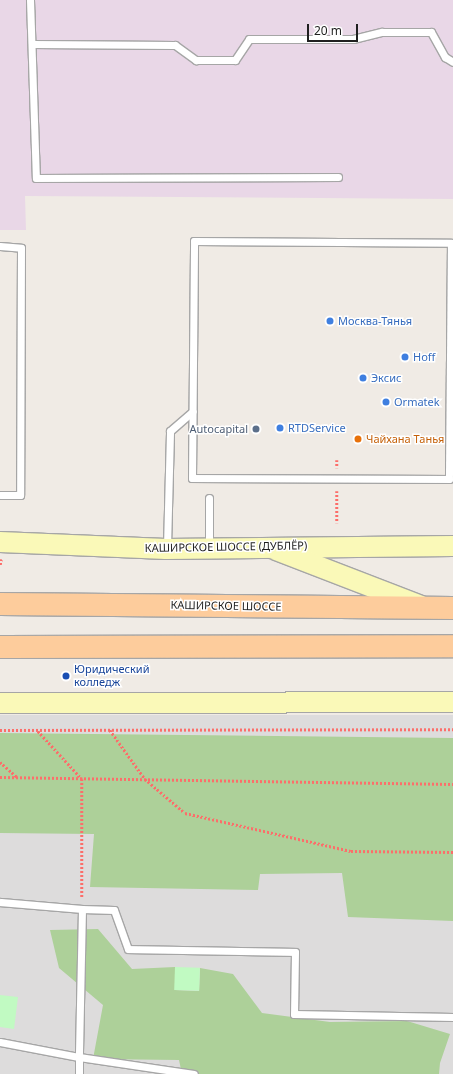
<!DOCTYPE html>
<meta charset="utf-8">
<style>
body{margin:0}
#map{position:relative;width:453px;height:1074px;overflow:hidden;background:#f0ebe5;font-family:"Noto Sans",sans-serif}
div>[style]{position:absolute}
.residential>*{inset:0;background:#dddcdc;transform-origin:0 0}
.industrial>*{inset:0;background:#e9d7e7}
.forest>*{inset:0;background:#add099}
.park>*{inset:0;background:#c1fac2;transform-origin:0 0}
.path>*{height:2.5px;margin-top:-1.25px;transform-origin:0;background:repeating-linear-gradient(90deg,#fc6e6a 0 2px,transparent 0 4px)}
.roads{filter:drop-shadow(1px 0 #a6a6a6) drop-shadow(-1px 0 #a6a6a6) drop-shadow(0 1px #a6a6a6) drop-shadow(0 -1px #a6a6a6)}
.lane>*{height:7px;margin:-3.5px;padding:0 3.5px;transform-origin:3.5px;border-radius:3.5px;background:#fff}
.secondary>*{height:20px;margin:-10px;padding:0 10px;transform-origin:10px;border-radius:10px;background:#faf9b8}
.primary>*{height:22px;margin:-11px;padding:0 11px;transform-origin:11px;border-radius:11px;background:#fdcc9c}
.dots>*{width:11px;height:11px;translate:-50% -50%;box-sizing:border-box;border:2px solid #fff;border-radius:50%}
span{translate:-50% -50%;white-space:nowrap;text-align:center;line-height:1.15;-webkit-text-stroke:3px #fff;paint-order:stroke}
.shop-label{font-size:11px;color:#366cbe}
.left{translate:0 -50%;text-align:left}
.service-label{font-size:11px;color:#4e5e75}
.right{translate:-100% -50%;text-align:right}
.food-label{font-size:11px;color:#c56008}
.street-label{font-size:11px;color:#1f1f1f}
.transit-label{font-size:11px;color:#164399}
.scale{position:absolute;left:307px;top:24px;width:51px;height:18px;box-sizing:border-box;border:2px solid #1f1f1f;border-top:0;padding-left:5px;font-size:12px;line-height:14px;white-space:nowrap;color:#1f1f1f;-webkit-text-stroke:3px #fff;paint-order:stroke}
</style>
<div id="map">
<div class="residential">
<i style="left:0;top:715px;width:453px;height:359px"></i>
</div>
<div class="industrial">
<i style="clip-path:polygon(0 0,453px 0,453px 199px,25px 196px,26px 230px,0 230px)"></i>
</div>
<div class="forest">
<i style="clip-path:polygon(0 733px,453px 738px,453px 921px,348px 917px,342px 873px,260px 874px,258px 890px,90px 887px,94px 834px,0 833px)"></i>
<i style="clip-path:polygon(98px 929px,132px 969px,175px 967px,175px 990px,199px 991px,200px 968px,233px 974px,262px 1013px,330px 1022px,407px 1021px,450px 1034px,440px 1063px,439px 1074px,182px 1074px,179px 1060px,93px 1059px,103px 1005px,59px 968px,50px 930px)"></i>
</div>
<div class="park">
<i style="left:175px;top:967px;width:25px;height:23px;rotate:2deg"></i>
<i style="clip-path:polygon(0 995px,18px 997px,14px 1029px,0 1027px)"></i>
</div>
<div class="path">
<i style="left:337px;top:460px;width:8px;rotate:90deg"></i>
<i style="left:337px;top:491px;width:32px;rotate:90deg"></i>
<i style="left:0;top:565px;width:6px;rotate:-81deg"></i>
<i style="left:0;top:730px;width:453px;rotate:-0.1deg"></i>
<i style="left:110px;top:730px;width:60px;rotate:54.5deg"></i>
<i style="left:145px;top:779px;width:52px;rotate:40.4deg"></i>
<i style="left:185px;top:813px;width:170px;rotate:12.9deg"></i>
<i style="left:351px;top:851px;width:102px;rotate:0.6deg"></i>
<i style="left:38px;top:731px;width:65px;rotate:47.5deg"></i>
<i style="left:82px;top:779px;width:119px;rotate:90deg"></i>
<i style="left:0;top:762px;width:23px;rotate:41deg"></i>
<i style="left:0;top:777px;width:453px;rotate:0.9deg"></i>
</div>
<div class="roads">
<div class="lane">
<i style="left:30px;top:0;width:178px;rotate:88.1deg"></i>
<i style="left:36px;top:178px;width:302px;rotate:-0.2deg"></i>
<i style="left:32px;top:44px;width:143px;rotate:0.4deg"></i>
<i style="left:175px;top:45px;width:26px;rotate:36deg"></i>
<i style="left:196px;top:60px;width:39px"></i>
<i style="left:235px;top:60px;width:25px;rotate:-56deg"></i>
<i style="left:249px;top:39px;width:104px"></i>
<i style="left:353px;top:39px;width:30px;rotate:-14deg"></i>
<i style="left:382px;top:32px;width:49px"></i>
<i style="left:431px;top:32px;width:29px;rotate:61deg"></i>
<i style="left:445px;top:57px;width:9px;rotate:32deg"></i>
<i style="left:194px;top:241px;width:257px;rotate:0.4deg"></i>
<i style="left:451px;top:243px;width:236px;rotate:90.5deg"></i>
<i style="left:449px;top:479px;width:257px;rotate:-179.8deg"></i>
<i style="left:192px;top:478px;width:237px;rotate:-89.5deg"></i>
<i style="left:0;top:246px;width:21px;rotate:5deg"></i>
<i style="left:21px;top:248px;width:247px;rotate:90.2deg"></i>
<i style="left:20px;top:495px;width:20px;rotate:180deg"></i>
<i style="left:209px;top:498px;width:50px;rotate:90deg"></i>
<i style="left:167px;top:547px;width:116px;rotate:-88.5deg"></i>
<i style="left:170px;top:431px;width:30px;rotate:-41deg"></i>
<i style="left:0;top:902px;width:82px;rotate:4.9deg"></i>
<i style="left:82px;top:909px;width:148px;rotate:91.2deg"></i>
<i style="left:79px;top:1057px;width:116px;rotate:8.4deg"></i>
<i style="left:82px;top:909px;width:32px;rotate:2deg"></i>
<i style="left:114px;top:910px;width:41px;rotate:70.3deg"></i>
<i style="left:128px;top:949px;width:167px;rotate:1deg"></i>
<i style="left:295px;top:952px;width:62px;rotate:90.9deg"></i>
<i style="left:294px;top:1014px;width:159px;rotate:1.1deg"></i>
<i style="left:0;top:1042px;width:80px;rotate:10.8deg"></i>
<i style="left:79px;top:1057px;width:17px;rotate:90deg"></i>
</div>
<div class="secondary">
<i style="left:0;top:542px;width:166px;rotate:2.4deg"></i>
<i style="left:166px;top:549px;width:287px;rotate:-0.6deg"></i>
<i style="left:276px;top:550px;width:155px;rotate:21.1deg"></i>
<i style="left:0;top:703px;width:453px;rotate:-0.1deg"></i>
</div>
<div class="primary">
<i style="left:0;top:604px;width:453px;rotate:0.5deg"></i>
<i style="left:0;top:647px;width:453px;rotate:-0.1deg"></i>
</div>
</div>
<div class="dots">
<i style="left:330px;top:321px;background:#3f7fe0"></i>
<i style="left:405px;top:357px;background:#3f7fe0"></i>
<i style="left:363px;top:378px;background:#3f7fe0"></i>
<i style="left:386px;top:402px;background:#3f7fe0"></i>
<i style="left:280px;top:428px;background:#3f7fe0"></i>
<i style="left:256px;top:429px;background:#5c6f8a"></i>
<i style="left:358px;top:439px;background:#e8710a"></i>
<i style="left:66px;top:676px;background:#1a4fb4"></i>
</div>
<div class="shop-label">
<span class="left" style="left:338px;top:321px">Москва-Тянья</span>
<span class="left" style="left:413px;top:357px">Hoff</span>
<span class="left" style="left:371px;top:378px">Эксис</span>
<span class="left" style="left:394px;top:402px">Ormatek</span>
<span class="left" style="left:288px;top:428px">RTDService</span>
</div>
<div class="service-label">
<span class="right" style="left:248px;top:429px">Autocapital</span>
</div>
<div class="food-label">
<span class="left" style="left:366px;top:439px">Чайхана Танья</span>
</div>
<div class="street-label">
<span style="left:226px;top:547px;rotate:-1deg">КАШИРСКОЕ ШОССЕ (ДУБЛЁР)</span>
<span style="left:226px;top:606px;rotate:1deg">КАШИРСКОЕ ШОССЕ</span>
</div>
<div class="transit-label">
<span class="left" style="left:74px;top:676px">Юридический<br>колледж</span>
</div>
<div class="scale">20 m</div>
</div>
